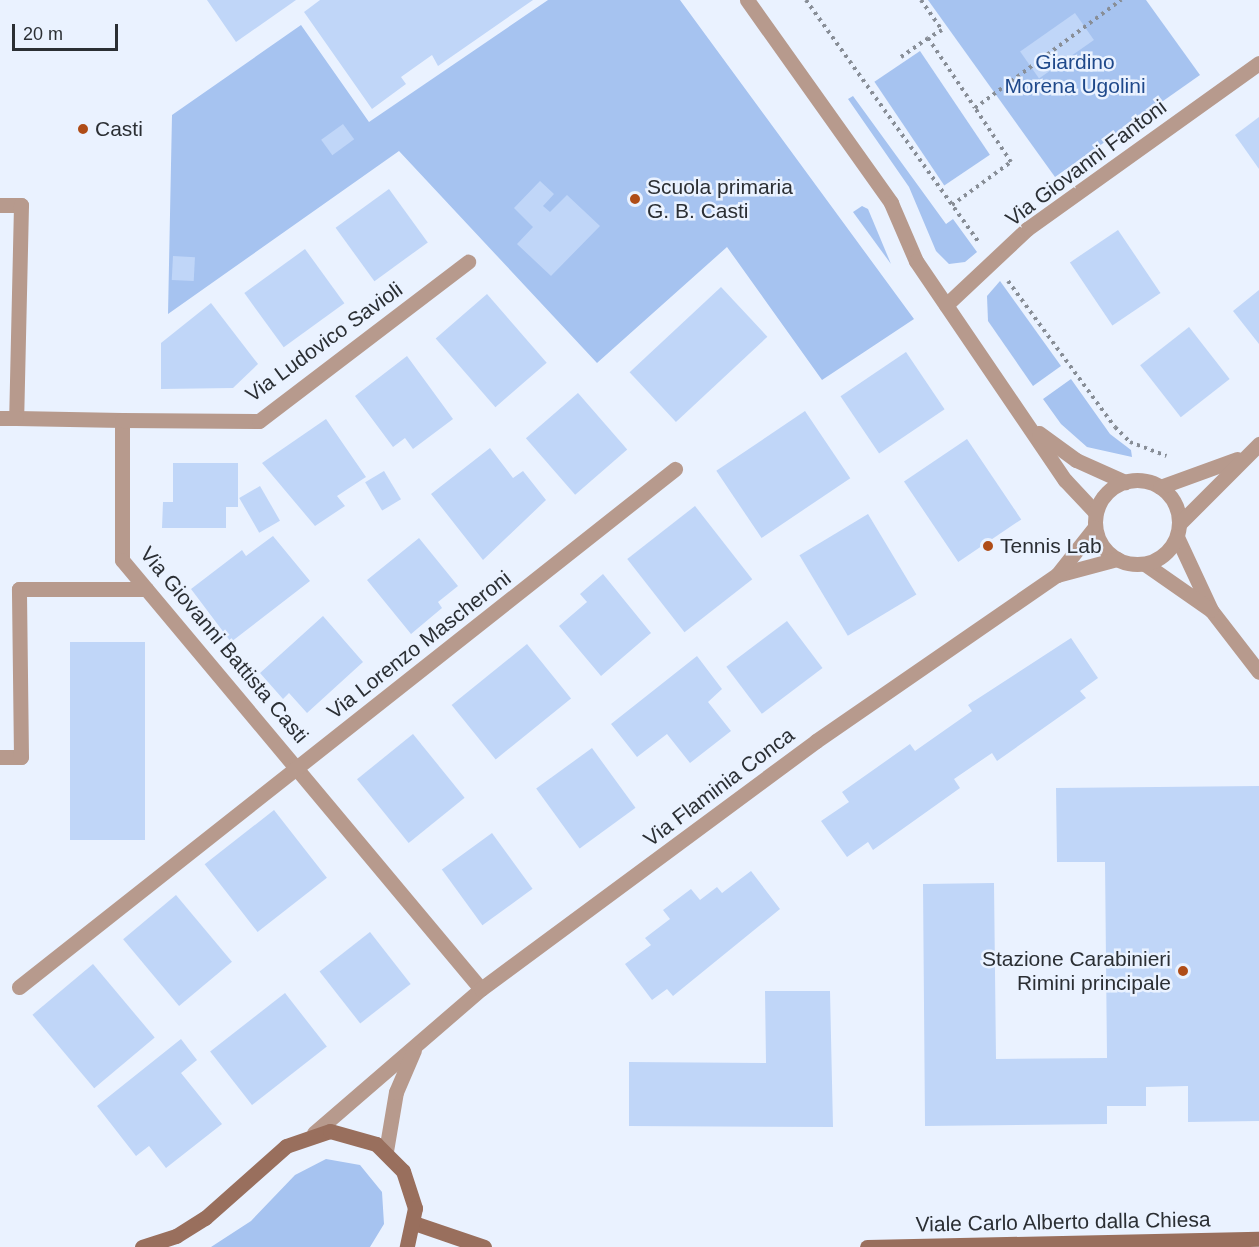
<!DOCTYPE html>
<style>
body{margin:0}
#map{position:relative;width:1259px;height:1247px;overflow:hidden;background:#eaf2ff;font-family:Helvetica,sans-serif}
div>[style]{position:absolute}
.green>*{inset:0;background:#a6c3f0;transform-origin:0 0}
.building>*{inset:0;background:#c0d6f8;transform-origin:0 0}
.path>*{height:4px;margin-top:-2px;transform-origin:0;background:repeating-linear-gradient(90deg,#888e97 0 3px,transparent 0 7.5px)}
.service>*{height:15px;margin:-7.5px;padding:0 7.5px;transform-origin:7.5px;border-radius:7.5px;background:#b79a8d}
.minor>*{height:15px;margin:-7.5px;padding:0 7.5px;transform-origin:7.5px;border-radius:7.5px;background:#b79a8d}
.tertiary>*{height:15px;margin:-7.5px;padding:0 7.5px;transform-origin:7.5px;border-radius:7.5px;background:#b79a8d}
.tertiary>.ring{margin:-7.5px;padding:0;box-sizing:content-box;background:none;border:15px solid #b79a8d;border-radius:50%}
.secondary>*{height:15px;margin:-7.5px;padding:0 7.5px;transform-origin:7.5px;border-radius:7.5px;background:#996f5d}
.dots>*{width:16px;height:16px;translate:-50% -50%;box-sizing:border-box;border:3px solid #eaf2ff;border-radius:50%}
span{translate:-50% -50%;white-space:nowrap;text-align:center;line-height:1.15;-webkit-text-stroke:5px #eaf2ff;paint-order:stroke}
.park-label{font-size:21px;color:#1f498b}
.poi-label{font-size:21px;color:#2b2f34}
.left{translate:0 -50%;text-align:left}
.right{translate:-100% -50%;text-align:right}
.street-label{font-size:21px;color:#2b2f34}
.scale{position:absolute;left:12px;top:24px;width:106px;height:27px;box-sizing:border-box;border:3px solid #2b2f34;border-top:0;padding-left:8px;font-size:18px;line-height:21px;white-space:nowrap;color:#2b2f34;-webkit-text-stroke:4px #eaf2ff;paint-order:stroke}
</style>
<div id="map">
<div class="green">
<i style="clip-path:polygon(548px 0,680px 0,914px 319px,822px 380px,727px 247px,597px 363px,399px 151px,168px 314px,172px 115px,301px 25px,369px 122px)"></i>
<i style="clip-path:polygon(928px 0,1146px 0,1200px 75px,1055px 177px)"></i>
<i style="left:920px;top:51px;width:125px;height:55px;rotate:56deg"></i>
<i style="clip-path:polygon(853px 96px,946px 224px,953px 219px,977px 252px,965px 262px,949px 264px,936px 251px,909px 187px,848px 99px)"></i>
<i style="clip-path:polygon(862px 206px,868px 209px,891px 264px,853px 212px)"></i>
<i style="clip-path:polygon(1000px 281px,1061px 366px,1033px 386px,988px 321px,987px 296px)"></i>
<i style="clip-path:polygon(1071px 379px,1110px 434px,1131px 450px,1132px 457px,1087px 447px,1061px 424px,1043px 399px)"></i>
<i style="clip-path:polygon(326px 1159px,360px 1165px,382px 1192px,384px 1224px,370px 1247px,211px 1247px,251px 1221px,295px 1175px)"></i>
</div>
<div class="building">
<i style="clip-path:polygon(207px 0,296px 0,236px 42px)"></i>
<i style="clip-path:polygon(320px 0,533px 0,438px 66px,432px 55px,401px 77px,406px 84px,372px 109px,304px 12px)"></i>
<i style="left:1075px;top:13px;width:33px;height:67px;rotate:55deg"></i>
<i style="clip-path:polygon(1259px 117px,1259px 169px,1235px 135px)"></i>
<i style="left:343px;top:124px;width:19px;height:27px;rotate:54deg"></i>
<i style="clip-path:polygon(540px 181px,554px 194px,543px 206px,550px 212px,567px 195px,600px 226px,551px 276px,517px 244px,533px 227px,514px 208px)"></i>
<i style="left:389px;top:189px;width:66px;height:66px;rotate:54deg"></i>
<i style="left:1118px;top:230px;width:76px;height:58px;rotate:56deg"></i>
<i style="left:305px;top:249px;width:67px;height:75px;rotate:54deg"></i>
<i style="left:173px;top:256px;width:22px;height:24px;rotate:3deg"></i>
<i style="left:721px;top:287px;width:68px;height:125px;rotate:47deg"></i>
<i style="clip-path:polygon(1259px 290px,1259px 344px,1233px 311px)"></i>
<i style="left:487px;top:294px;width:91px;height:68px;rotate:49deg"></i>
<i style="clip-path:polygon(211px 303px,258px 364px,233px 388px,161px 389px,161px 343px)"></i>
<i style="left:1189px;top:327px;width:66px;height:62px;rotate:52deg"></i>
<i style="left:906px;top:352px;width:69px;height:79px;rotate:56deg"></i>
<i style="clip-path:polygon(407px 356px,453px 419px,413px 449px,405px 438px,393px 447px,355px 396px)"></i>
<i style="left:578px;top:393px;width:75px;height:69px;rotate:49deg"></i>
<i style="left:805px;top:411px;width:81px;height:107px;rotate:56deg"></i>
<i style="clip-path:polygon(326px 419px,366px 477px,337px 496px,345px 506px,315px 526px,262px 463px)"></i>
<i style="left:967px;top:439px;width:97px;height:76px;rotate:56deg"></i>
<i style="clip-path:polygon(490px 448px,513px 478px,523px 471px,546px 500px,483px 560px,431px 494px)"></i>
<i style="clip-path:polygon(173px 463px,238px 463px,238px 507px,226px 507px,226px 528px,162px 528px,163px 502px,173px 502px)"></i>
<i style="left:384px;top:471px;width:33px;height:22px;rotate:59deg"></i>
<i style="left:260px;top:486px;width:40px;height:24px;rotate:60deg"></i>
<i style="left:695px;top:506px;width:93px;height:86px;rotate:52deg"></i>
<i style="left:868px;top:514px;width:94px;height:80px;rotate:59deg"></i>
<i style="clip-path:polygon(273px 536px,310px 581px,231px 642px,191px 589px,242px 550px,246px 556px)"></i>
<i style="clip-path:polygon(419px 538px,458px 586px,438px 602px,442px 608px,411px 634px,367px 580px)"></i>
<i style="clip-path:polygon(603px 574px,651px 633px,601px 676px,559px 626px,587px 602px,580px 594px)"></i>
<i style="clip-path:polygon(323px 616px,363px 662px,307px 713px,289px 693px,283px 699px,260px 673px)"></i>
<i style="left:787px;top:621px;width:59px;height:76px;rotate:53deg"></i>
<i style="clip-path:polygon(1071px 638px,1098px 678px,1080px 691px,1086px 698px,997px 761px,992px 753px,954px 779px,960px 788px,873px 850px,868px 842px,847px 857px,821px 821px,849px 802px,842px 792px,910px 744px,915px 751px,972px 711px,968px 705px)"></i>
<i style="left:145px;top:642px;width:198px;height:75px;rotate:90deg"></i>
<i style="left:527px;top:644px;width:70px;height:97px;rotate:51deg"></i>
<i style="clip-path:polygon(697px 656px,722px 689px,708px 702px,731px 731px,690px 763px,667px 734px,637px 757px,611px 724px)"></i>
<i style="left:413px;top:734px;width:82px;height:72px;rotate:51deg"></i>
<i style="left:592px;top:748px;width:74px;height:69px;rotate:54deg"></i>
<i style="clip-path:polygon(1259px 786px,1259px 1121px,1188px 1122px,1188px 1086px,1146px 1087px,1146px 1106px,1107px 1106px,1107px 1124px,925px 1126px,923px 884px,994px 883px,996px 1059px,1107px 1058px,1105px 862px,1057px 862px,1056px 788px)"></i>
<i style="left:274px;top:810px;width:86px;height:88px;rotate:52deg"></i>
<i style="left:492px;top:833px;width:69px;height:62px;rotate:54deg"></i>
<i style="clip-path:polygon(751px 871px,780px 909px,673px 996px,667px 989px,652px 1000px,625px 964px,651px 945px,645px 938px,670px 919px,663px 910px,691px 889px,700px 900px,717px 887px,722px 893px)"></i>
<i style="left:176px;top:895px;width:87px;height:69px;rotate:50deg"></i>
<i style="left:370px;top:932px;width:66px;height:64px;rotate:52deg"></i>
<i style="left:93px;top:964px;width:96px;height:79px;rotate:50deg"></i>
<i style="clip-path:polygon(765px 991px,830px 991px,833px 1127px,629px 1126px,629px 1062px,766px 1063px)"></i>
<i style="left:285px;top:993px;width:68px;height:95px;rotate:52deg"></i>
<i style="clip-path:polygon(181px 1039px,197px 1060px,181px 1073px,222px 1124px,166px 1168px,149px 1146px,136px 1156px,97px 1106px)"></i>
</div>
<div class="path">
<i style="left:806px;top:0;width:296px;rotate:54.5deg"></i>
<i style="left:921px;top:0;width:37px;rotate:55deg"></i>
<i style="left:942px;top:30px;width:16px;rotate:150deg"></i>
<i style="left:901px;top:57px;width:33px;rotate:-35deg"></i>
<i style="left:928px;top:38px;width:84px;rotate:56.1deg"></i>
<i style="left:952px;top:205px;width:73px;rotate:-36.1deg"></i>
<i style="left:1011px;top:162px;width:65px;rotate:-123.7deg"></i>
<i style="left:975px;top:108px;width:182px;rotate:-36.5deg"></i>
<i style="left:1008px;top:281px;width:181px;rotate:53.8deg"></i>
<i style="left:1115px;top:427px;width:21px;rotate:45deg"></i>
<i style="left:1130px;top:442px;width:39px;rotate:21deg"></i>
</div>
<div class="service">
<i style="left:946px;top:305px;width:111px;rotate:-43.2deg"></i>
<i style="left:1027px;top:229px;width:285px;rotate:-35.6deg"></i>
</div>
<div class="minor">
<i style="left:747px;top:0;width:249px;rotate:54.6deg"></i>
<i style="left:891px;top:203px;width:63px;rotate:66.7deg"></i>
<i style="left:916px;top:261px;width:265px;rotate:55.8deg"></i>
<i style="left:1065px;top:480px;width:45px;rotate:46.8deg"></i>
<i style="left:0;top:205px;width:21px"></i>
<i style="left:21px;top:205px;width:213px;rotate:91.3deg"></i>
<i style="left:16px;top:418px;width:106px;rotate:1.1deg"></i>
<i style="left:122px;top:420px;width:140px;rotate:90deg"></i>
<i style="left:122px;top:560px;width:559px;rotate:50.08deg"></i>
<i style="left:0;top:418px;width:16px"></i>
<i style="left:122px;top:420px;width:137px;rotate:0.4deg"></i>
<i style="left:259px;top:421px;width:263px;rotate:-37.3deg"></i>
<i style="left:1039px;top:433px;width:46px;rotate:36.1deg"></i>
<i style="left:1076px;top:460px;width:54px;rotate:24.2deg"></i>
<i style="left:1177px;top:537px;width:81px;rotate:65deg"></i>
<i style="left:1211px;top:610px;width:78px;rotate:52.3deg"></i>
<i style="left:1145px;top:564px;width:80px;rotate:34.9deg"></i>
<i style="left:0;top:757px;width:21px"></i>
<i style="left:21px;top:757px;width:168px;rotate:-90.7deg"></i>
<i style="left:19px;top:589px;width:127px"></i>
<i style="left:19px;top:987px;width:836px;rotate:-38.3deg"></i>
</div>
<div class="tertiary">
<i class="ring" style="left:1095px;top:480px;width:69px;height:69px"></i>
<i style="left:1160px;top:487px;width:82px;rotate:-20deg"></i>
<i style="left:1180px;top:523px;width:112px;rotate:-45deg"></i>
<i style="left:1057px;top:575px;width:62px;rotate:-14.9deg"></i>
<i style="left:314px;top:1133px;width:221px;rotate:-40.8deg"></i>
<i style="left:481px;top:989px;width:417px;rotate:-36.5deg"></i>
<i style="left:816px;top:741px;width:293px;rotate:-34.6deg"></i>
<i style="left:1057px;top:575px;width:61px;rotate:-51.6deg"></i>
<i style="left:386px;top:1151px;width:60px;rotate:-80.4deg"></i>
<i style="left:396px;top:1092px;width:46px;rotate:-66.8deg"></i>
</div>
<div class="secondary">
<i style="left:414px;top:1223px;width:74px;rotate:18.9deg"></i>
<i style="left:142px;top:1247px;width:36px;rotate:-18deg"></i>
<i style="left:176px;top:1236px;width:34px;rotate:-32deg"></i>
<i style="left:205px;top:1218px;width:108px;rotate:-41.6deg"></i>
<i style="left:286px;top:1146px;width:46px;rotate:-18.8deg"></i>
<i style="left:330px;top:1131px;width:48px;rotate:15.8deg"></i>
<i style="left:376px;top:1144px;width:38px;rotate:45deg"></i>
<i style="left:403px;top:1171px;width:39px;rotate:72deg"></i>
<i style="left:415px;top:1208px;width:40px;rotate:102deg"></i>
<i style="left:867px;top:1247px;width:392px;rotate:-1.2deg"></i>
</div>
<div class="dots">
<i style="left:83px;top:129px;background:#af4c17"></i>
<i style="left:635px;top:199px;background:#af4c17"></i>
<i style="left:988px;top:546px;background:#af4c17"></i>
<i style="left:1183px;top:971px;background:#af4c17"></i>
</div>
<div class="park-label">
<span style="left:1075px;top:74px">Giardino<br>Morena Ugolini</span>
</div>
<div class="poi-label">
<span class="left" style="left:95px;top:129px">Casti</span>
<span class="left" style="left:647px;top:199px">Scuola primaria<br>G. B. Casti</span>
<span class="left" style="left:1000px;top:546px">Tennis Lab</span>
<span class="right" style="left:1171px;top:971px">Stazione Carabinieri<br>Rimini principale</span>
</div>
<div class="street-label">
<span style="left:1086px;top:163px;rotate:-37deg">Via Giovanni Fantoni</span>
<span style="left:324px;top:342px;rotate:-36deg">Via Ludovico Savioli</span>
<span style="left:224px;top:645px;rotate:50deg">Via Giovanni Battista Casti</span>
<span style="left:419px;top:645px;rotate:-38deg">Via Lorenzo Mascheroni</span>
<span style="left:719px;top:787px;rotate:-37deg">Via Flaminia Conca</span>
<span style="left:1063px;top:1222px;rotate:-1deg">Viale Carlo Alberto dalla Chiesa</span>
</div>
<div class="scale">20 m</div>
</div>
